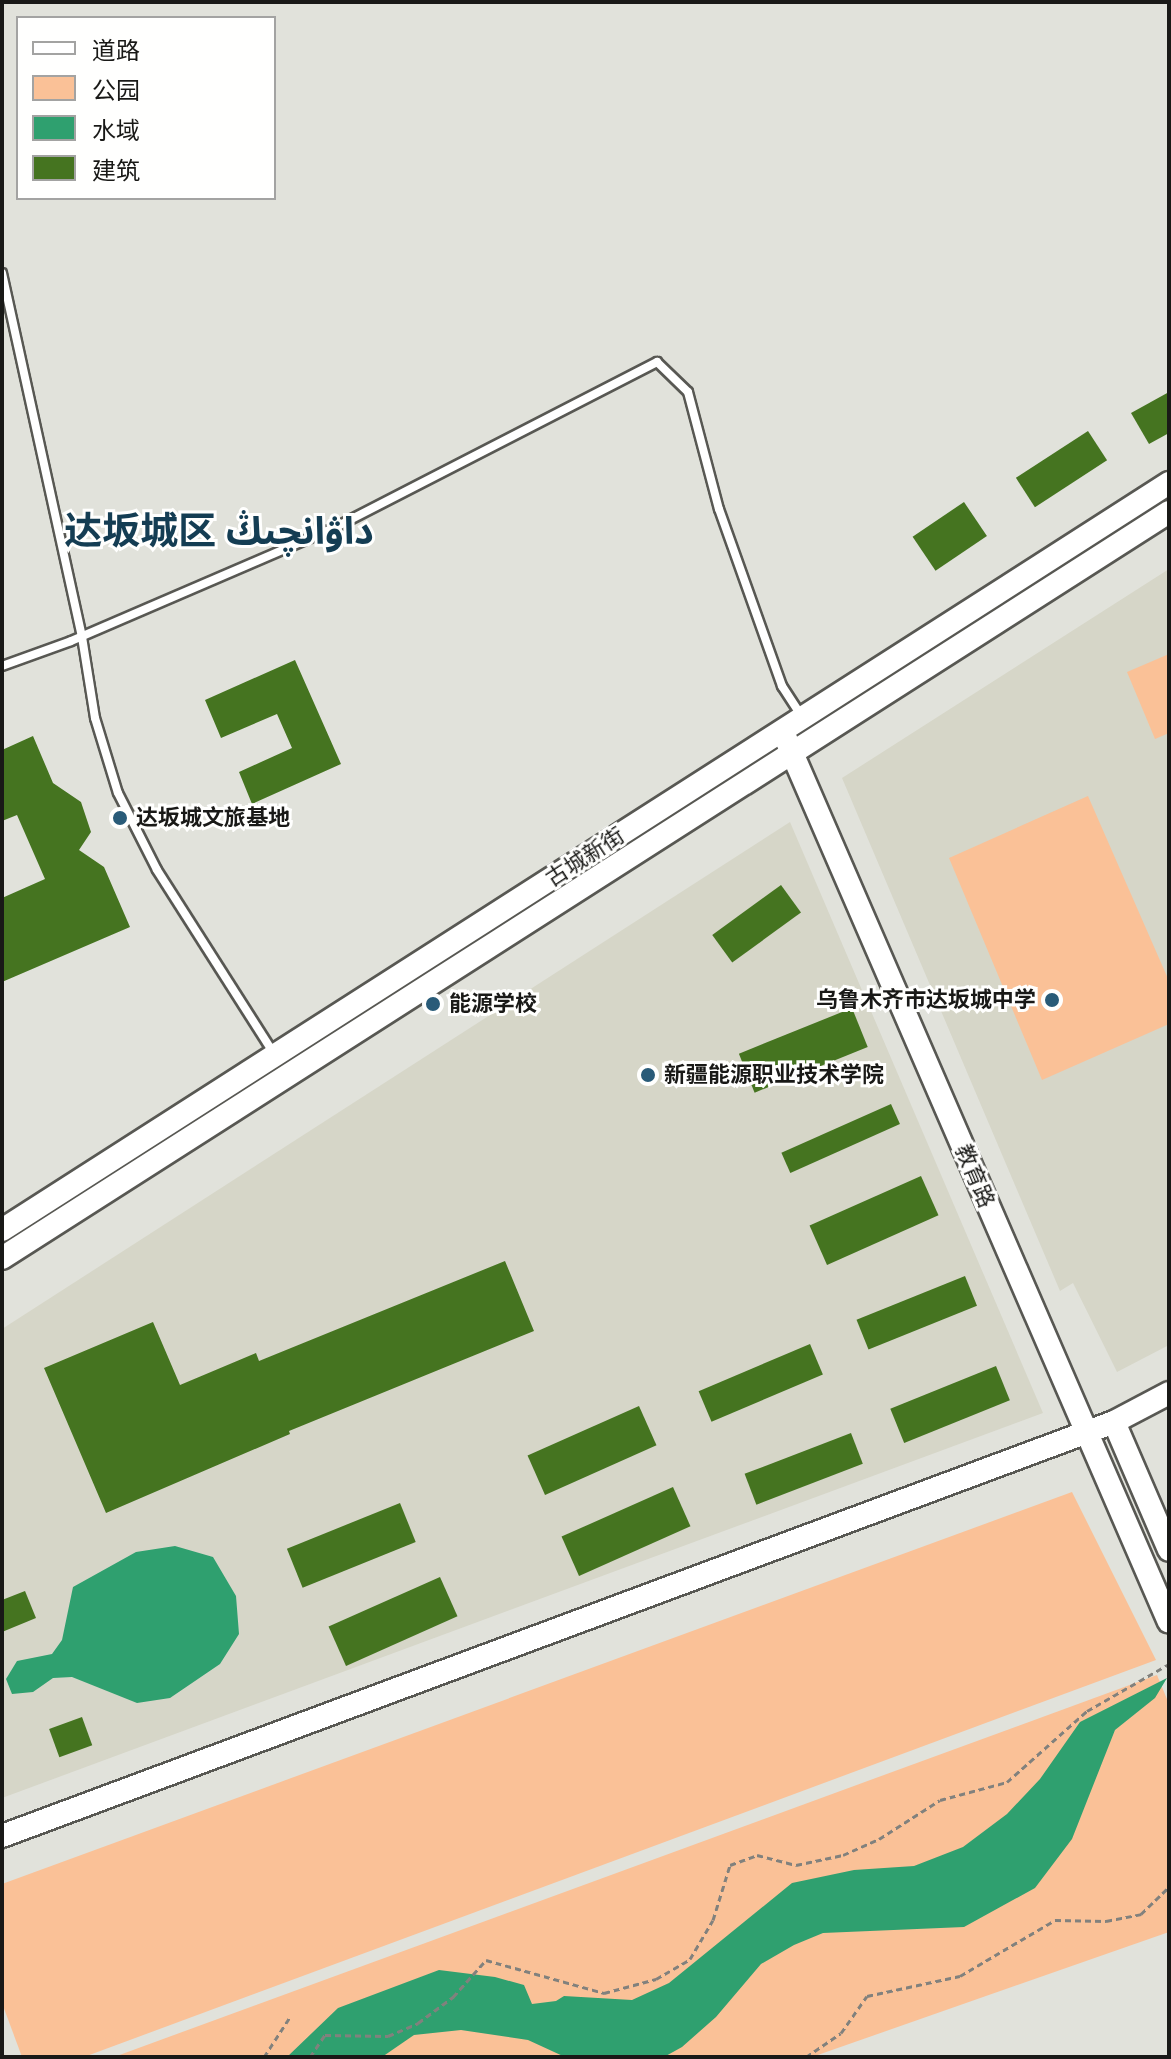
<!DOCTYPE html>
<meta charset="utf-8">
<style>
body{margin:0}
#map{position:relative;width:1171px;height:2059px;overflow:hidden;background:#e1e2db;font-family:"Space Grotesk","Noto Sans Arabic","Noto Sans SC",sans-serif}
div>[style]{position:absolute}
.built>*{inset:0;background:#d6d6c8}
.green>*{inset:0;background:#fac197}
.water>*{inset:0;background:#2fa06f}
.building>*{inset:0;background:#457420;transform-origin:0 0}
.path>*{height:3px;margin-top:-1.5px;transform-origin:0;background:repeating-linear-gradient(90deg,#81817d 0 6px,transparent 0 10px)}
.roads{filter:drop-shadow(2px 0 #585853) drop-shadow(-2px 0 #585853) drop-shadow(0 2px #585853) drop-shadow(0 -2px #585853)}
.lane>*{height:8px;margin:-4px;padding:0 4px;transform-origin:4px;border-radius:4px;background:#fff}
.secondary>*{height:22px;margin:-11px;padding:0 11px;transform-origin:11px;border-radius:11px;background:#fff}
.dots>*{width:22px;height:22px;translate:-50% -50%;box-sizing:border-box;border:4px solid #fffffe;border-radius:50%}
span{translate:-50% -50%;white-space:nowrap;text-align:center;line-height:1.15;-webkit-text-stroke:6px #fffffe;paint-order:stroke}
.poi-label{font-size:22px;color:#191917;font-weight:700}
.left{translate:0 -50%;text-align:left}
.right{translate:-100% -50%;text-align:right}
.street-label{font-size:22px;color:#191917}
.town-label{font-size:38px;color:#143d53;font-weight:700}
.frame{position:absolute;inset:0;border:4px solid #191917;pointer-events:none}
.legend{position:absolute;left:16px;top:16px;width:260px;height:184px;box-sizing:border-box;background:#fffffe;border:2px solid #a3a3a2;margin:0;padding:10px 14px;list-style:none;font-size:24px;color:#191917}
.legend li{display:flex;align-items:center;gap:16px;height:40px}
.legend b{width:40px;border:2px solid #a3a3a2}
</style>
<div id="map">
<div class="built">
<i style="clip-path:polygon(1169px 569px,1169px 1345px,1117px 1372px,1073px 1283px,1060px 1291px,842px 778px)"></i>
<i style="clip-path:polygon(790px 822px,1043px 1413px,2px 1798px,2px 1329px)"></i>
</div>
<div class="green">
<i style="clip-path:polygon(1169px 654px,1169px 733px,1155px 739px,1127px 672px)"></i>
<i style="clip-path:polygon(1088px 796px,1169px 981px,1169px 1024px,1042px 1080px,949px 858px)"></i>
<i style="clip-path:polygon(1072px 1492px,1156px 1660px,84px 2057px,22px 2057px,2px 2003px,2px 1884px)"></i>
<i style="clip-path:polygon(1157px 1675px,1169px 1704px,1169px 1932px,812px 2057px,114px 2057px)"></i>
</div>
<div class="water">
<i style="clip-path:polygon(175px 1546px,213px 1557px,236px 1596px,239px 1634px,220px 1664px,170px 1698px,137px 1703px,72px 1677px,53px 1678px,33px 1692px,12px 1694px,6px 1679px,17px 1661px,52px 1654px,62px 1640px,73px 1587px,136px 1552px)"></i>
<i style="clip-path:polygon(1167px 1678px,1155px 1698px,1115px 1730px,1072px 1839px,1035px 1888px,964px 1927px,823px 1933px,794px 1945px,761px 1964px,716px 2017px,682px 2047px,664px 2057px,565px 2057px,528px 2040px,461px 2030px,414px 2035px,382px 2057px,287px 2057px,338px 2008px,439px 1970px,495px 1977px,524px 1985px,532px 2004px,556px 2001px,564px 1996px,632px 2000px,669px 1983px,792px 1883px,854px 1870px,914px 1866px,963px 1847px,1007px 1814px,1040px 1779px,1080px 1722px)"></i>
</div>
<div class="building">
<i style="clip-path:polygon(1169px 392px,1169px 433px,1149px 444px,1131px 413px)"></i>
<i style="left:1088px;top:431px;width:35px;height:86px;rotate:57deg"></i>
<i style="left:964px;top:502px;width:41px;height:62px;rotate:56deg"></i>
<i style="clip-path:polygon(295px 660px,341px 764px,252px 804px,239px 772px,292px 748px,277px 714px,221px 738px,205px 700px)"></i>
<i style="clip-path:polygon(33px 736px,53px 783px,81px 802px,91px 832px,79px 850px,104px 867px,130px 927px,2px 982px,2px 898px,45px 879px,17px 815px,2px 821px,2px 750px)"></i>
<i style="left:781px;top:885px;width:34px;height:85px;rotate:54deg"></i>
<i style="left:852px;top:1008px;width:42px;height:122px;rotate:68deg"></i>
<i style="left:891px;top:1104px;width:22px;height:120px;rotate:66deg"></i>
<i style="left:921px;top:1176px;width:43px;height:122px;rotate:66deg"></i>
<i style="clip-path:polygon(505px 1261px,534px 1331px,289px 1431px,290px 1434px,106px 1513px,44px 1368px,153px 1322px,180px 1385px,256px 1353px,259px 1361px)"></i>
<i style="left:965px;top:1276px;width:32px;height:117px;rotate:68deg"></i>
<i style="left:810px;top:1344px;width:33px;height:121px;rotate:67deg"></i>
<i style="left:996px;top:1366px;width:37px;height:114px;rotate:68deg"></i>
<i style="left:639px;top:1406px;width:43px;height:122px;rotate:66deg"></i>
<i style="left:851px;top:1433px;width:33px;height:114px;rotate:69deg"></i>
<i style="left:673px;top:1487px;width:43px;height:122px;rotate:66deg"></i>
<i style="left:400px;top:1503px;width:42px;height:122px;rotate:68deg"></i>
<i style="left:440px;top:1577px;width:43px;height:122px;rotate:66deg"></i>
<i style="clip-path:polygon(25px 1591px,36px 1618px,2px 1632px,2px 1600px)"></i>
<i style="left:82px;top:1717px;width:30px;height:35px;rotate:70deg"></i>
</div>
<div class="path">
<i style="left:264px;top:2057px;width:48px;rotate:-57deg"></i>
<i style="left:310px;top:2057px;width:27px;rotate:-56deg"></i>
<i style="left:325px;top:2035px;width:63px;rotate:0.9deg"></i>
<i style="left:388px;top:2036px;width:33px;rotate:-23deg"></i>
<i style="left:418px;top:2023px;width:44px;rotate:-36.6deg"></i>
<i style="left:453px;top:1997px;width:50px;rotate:-48.3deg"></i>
<i style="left:486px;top:1960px;width:123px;rotate:15.6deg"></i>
<i style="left:604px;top:1993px;width:54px;rotate:-15.1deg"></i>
<i style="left:656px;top:1979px;width:39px;rotate:-30deg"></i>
<i style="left:690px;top:1959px;width:45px;rotate:-59.5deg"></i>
<i style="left:713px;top:1920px;width:58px;rotate:-72.8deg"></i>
<i style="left:730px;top:1865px;width:29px;rotate:-20deg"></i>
<i style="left:757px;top:1855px;width:40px;rotate:14.4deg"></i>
<i style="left:796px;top:1865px;width:48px;rotate:-12deg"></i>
<i style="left:843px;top:1855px;width:39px;rotate:-24deg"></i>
<i style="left:879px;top:1839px;width:72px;rotate:-32.6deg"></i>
<i style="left:940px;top:1800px;width:69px;rotate:-15deg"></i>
<i style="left:1007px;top:1782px;width:107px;rotate:-41.6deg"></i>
<i style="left:1087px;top:1711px;width:95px;rotate:-29.8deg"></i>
<i style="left:806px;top:2057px;width:42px;rotate:-34.4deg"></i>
<i style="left:841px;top:2033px;width:45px;rotate:-54.9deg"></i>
<i style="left:867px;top:1996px;width:95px;rotate:-12.1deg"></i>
<i style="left:960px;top:1976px;width:110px;rotate:-30.5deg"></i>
<i style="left:1055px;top:1920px;width:51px;rotate:1.1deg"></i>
<i style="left:1106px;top:1921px;width:36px;rotate:-11deg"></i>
<i style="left:1141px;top:1914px;width:39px;rotate:-44deg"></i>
</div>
<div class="roads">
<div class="lane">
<i style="left:2px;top:273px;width:373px;rotate:77.6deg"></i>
<i style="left:82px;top:637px;width:82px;rotate:80.9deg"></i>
<i style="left:95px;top:718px;width:78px;rotate:73deg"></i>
<i style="left:118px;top:793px;width:86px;rotate:63.1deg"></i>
<i style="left:157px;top:870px;width:219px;rotate:57.5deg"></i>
<i style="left:2px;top:666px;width:73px;rotate:-19.9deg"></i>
<i style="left:71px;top:641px;width:291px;rotate:-23.3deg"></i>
<i style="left:338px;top:526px;width:359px;rotate:-27.2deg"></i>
<i style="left:657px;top:362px;width:43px;rotate:44.1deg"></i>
<i style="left:688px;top:392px;width:121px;rotate:75.2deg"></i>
<i style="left:719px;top:509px;width:188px;rotate:70.4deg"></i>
<i style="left:782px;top:686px;width:37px;rotate:57deg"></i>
</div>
<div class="secondary">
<i style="left:786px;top:739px;width:962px;rotate:66.55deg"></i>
<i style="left:2px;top:1230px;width:1386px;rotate:-32.62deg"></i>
<i style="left:2px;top:1258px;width:1385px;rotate:-32.59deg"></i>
<i style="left:1114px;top:1422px;width:139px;rotate:66.7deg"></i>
<i style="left:2px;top:1836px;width:1187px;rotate:-20.42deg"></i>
<i style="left:1114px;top:1422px;width:62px;rotate:-27.8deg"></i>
</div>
</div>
<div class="dots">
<i style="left:120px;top:818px;background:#295b78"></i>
<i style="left:1052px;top:1000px;background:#295b78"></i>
<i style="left:433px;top:1004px;background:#295b78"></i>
<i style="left:648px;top:1075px;background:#295b78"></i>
</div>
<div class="poi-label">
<span class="left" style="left:136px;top:818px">达坂城文旅基地</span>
<span class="right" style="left:1036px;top:1000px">乌鲁木齐市达坂城中学</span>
<span class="left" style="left:449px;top:1004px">能源学校</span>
<span class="left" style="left:664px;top:1075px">新疆能源职业技术学院</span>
</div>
<div class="street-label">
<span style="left:585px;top:857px;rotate:-33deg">古城新街</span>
<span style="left:975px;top:1176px;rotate:67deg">教育路</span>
</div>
<div class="town-label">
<span style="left:219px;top:532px">达坂城区 داۋانچىڭ</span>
</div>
<div class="frame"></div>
<ul class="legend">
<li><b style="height:10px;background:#fff"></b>道路</li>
<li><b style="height:22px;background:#fac197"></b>公园</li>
<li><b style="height:22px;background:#2fa06f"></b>水域</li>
<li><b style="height:22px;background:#457420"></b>建筑</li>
</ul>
</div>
